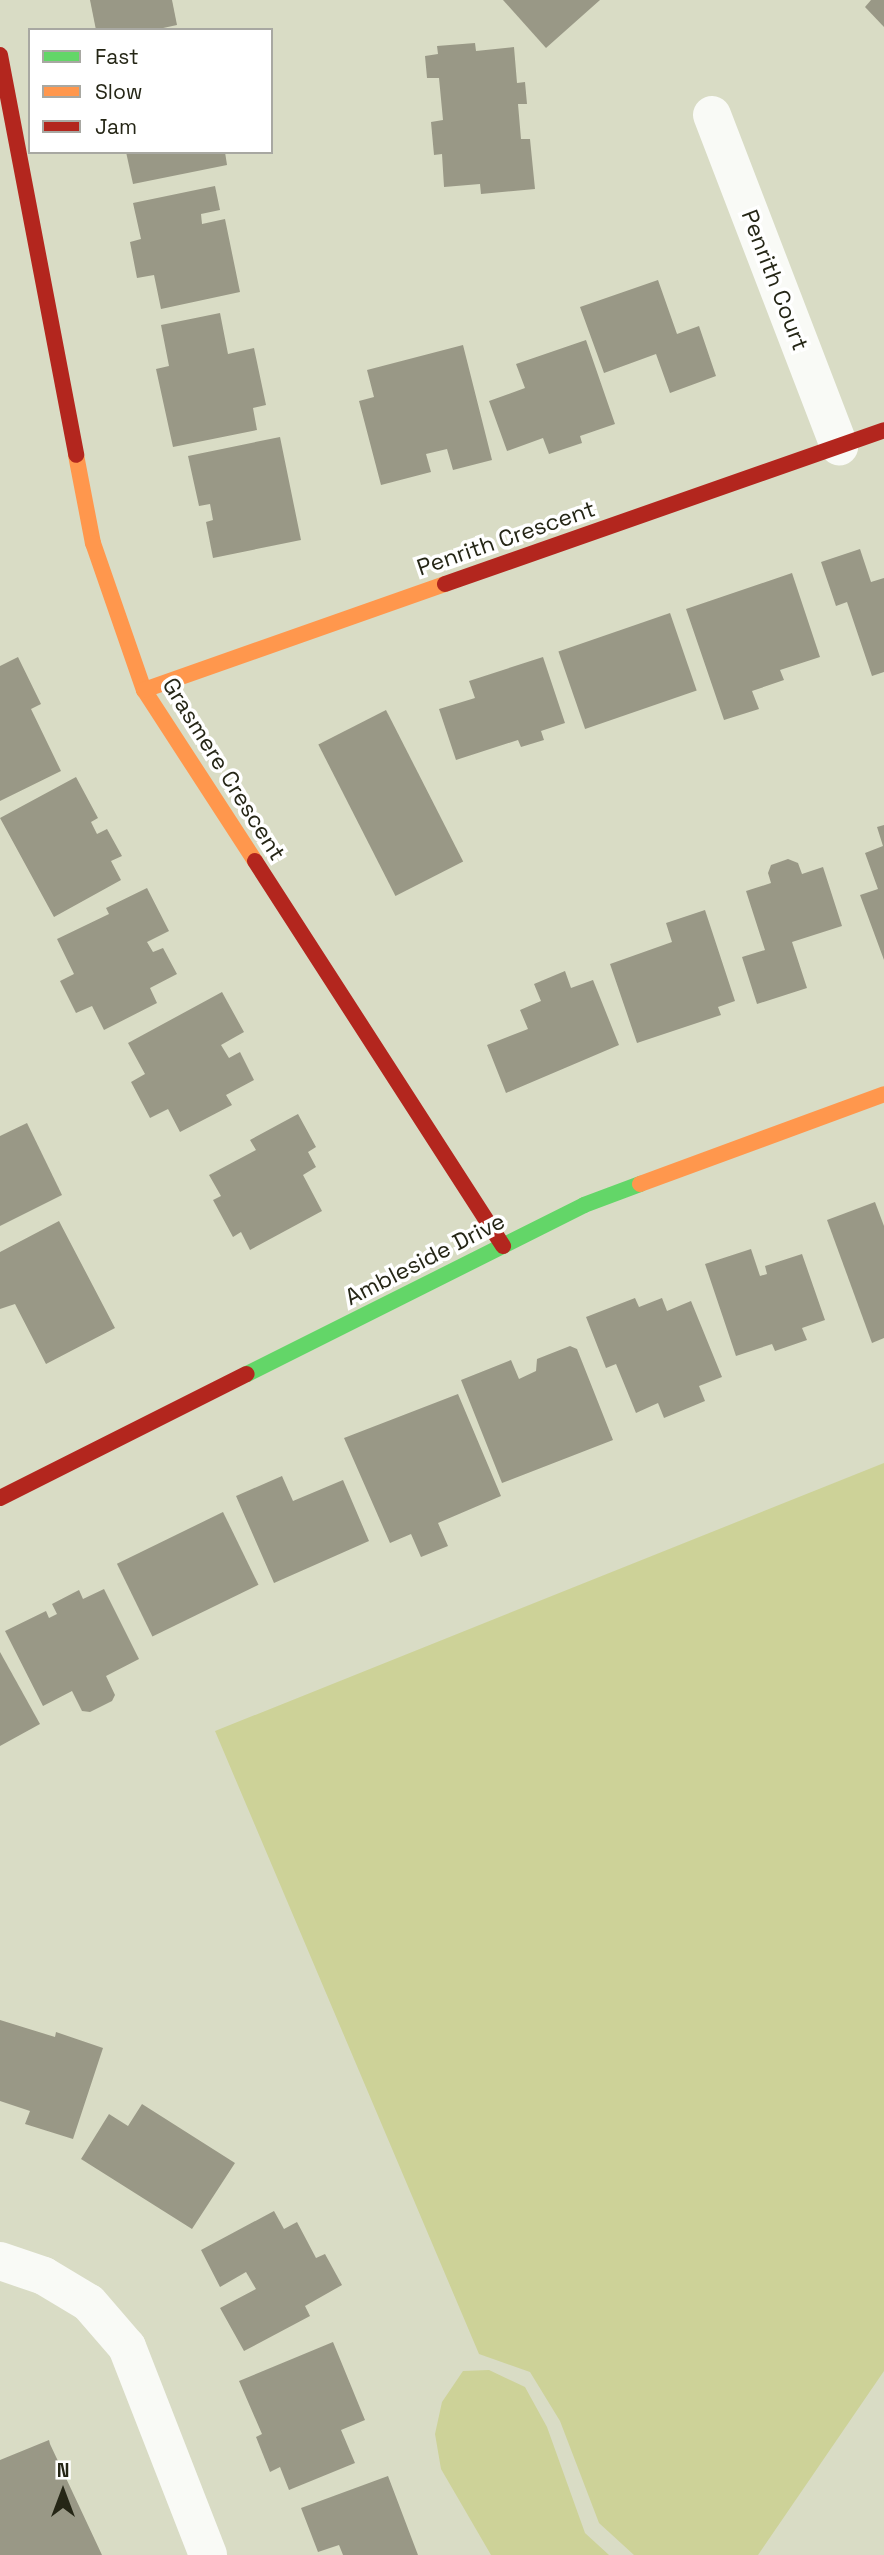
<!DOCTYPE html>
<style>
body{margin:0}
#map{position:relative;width:884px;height:2555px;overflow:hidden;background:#d9dcc5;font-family:"Space Grotesk",sans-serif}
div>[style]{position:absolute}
.green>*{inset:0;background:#cdd298}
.building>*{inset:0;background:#999886;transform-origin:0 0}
.street>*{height:38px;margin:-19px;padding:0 19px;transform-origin:19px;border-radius:19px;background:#f9faf6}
.fast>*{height:16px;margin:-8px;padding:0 8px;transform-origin:8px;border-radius:8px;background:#63d668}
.slow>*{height:16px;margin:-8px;padding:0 8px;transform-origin:8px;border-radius:8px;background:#ff974d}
.jam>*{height:16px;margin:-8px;padding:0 8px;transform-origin:8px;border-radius:8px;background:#b3261e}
span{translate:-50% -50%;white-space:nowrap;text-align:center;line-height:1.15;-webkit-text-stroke:7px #fff;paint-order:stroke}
.street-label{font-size:23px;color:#252616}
.legend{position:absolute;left:28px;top:28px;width:245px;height:126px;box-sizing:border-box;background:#fff;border:2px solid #a8a8a2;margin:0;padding:9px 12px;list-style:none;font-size:21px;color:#252616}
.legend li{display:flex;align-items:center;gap:14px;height:35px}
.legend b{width:35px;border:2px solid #a8a8a2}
.north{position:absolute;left:28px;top:2457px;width:70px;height:70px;-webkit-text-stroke:5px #fff;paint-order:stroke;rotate:0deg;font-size:19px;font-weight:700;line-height:28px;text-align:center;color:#252616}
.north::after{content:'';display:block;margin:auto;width:24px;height:32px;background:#252616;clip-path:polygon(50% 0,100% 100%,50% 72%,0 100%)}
</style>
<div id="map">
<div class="green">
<i style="clip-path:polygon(884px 1463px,884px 2371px,758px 2555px,634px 2555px,599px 2523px,560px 2421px,530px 2372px,479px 2354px,215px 1731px)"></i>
<i style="clip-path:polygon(489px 2370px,525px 2387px,547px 2427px,585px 2533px,609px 2555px,491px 2555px,441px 2469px,435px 2434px,442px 2402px,463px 2371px)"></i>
</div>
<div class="building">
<i style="clip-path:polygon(90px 0,172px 0,177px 25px,154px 30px,96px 30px)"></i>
<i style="clip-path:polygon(503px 0,600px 0,546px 48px)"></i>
<i style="clip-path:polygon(871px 0,884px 0,884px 27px,865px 7px)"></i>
<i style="clip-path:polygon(475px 43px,476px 51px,514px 47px,517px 83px,525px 82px,527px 104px,518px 104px,521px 139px,530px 139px,535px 189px,481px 194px,480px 184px,444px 187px,442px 154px,434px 155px,431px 122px,443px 120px,439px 78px,427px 78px,425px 56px,438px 54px,437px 46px)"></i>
<i style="clip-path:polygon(126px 152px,225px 152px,227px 165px,133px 184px)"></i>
<i style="clip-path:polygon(215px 186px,220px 210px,201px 214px,202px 224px,225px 219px,240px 292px,161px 309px,154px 275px,137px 278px,130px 242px,141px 239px,133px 203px)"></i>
<i style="clip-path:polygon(658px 280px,677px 334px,699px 326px,716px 376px,670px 393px,656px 354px,604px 373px,580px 307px)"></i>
<i style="clip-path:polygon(220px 313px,228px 354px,254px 348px,266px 405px,253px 408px,257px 430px,173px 447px,156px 369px,169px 366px,161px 325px)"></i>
<i style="clip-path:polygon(586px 340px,615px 424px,580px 436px,582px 443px,549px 454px,543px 438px,507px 451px,489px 401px,525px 388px,516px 364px)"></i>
<i style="clip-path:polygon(463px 345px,492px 460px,453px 470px,447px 449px,426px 454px,431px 472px,381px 485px,359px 401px,374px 397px,367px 370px)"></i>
<i style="clip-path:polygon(280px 437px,301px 540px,213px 558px,206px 522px,213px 520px,210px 504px,199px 506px,188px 456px)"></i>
<i style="clip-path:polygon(860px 549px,871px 582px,884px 578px,884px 672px,872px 676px,847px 602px,836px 606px,821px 562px)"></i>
<i style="clip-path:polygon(792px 573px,820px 657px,780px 670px,784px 680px,752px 691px,759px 709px,724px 720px,686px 609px)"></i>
<i style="left:670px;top:613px;width:82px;height:118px;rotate:71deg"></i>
<i style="clip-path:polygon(18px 657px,41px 704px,31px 709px,61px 771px,0 801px,0 666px)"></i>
<i style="clip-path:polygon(543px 657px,565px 723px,541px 731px,544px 740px,521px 747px,518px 740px,456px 760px,439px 709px,475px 698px,469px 681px)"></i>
<i style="left:386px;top:710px;width:170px;height:76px;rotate:63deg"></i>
<i style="clip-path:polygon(76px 777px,98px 818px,91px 822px,97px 834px,107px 829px,122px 856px,111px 861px,121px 880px,54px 917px,0 818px)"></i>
<i style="clip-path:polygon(884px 825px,884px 960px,860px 895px,878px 889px,865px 853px,883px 846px,877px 827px)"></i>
<i style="clip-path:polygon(788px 859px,798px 863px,802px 874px,823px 867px,842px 926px,792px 942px,807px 988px,757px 1004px,742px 957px,765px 950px,746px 891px,771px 883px,768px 873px,771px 865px)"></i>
<i style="clip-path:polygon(147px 888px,169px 931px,147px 942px,153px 952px,163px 948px,177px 974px,150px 988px,157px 1003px,104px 1030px,92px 1006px,76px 1013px,60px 981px,74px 974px,57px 939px,109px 914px,106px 908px)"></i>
<i style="clip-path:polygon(705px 910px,735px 1001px,718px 1007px,721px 1015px,637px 1043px,610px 964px,672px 942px,666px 923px)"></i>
<i style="clip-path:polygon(565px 971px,571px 988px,593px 980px,619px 1045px,506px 1093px,487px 1045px,528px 1029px,520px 1010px,541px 1001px,534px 984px)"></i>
<i style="clip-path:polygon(222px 992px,244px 1032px,221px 1045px,229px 1058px,240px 1052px,254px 1080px,226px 1095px,232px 1105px,180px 1132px,168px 1109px,150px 1118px,131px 1082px,145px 1074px,128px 1043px)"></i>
<i style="clip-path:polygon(298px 1114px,316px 1147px,308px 1152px,316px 1167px,303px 1175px,322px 1211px,250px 1250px,241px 1232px,233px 1237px,213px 1200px,221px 1196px,209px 1175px,256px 1150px,250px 1140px)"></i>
<i style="clip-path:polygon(27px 1123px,62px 1195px,0 1226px,0 1136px)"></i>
<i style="clip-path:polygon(875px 1202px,884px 1226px,884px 1338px,872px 1343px,827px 1220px)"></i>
<i style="clip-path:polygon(59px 1221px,115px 1328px,46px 1364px,15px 1304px,0 1309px,0 1252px)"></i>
<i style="clip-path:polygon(751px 1249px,760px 1276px,767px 1274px,765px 1266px,802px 1254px,825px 1320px,802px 1328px,807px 1340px,775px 1351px,772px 1344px,736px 1356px,705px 1264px)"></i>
<i style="clip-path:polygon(635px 1298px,639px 1307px,662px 1298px,667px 1311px,691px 1301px,722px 1377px,699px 1386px,705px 1401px,664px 1418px,658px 1403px,636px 1413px,616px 1364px,606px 1368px,586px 1317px)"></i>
<i style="clip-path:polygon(570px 1346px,577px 1349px,613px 1440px,502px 1483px,461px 1380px,511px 1360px,519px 1379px,536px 1371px,537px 1359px)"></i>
<i style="clip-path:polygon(458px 1394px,501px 1496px,438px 1523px,448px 1546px,421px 1557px,411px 1534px,390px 1543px,344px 1438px)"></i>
<i style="clip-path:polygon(282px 1476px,293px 1501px,343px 1480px,369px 1541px,274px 1583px,236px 1496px)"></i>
<i style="left:223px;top:1512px;width:81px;height:118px;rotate:64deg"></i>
<i style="clip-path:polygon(104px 1589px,139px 1659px,106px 1676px,115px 1695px,112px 1701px,90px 1712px,82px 1711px,72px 1691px,43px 1706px,5px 1631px,46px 1611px,49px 1618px,57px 1614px,52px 1604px,79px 1590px,83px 1599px)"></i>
<i style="clip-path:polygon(0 1652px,40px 1724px,0 1746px)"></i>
<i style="clip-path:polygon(0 2020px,55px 2037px,56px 2032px,103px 2048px,73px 2139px,25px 2124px,30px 2111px,0 2101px)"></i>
<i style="clip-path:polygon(142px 2104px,235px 2163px,192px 2229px,81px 2159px,109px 2114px,128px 2126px)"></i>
<i style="clip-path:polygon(274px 2211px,284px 2229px,297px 2222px,316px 2258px,325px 2254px,342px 2285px,305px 2306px,310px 2316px,244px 2351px,220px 2308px,256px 2289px,246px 2272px,220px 2287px,201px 2250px)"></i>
<i style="clip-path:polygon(333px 2342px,365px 2420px,341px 2430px,355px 2463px,289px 2490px,280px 2467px,270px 2472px,256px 2437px,262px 2434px,239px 2381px)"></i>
<i style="clip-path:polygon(49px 2440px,50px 2444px,102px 2555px,0 2555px,0 2460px)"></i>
<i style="clip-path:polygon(388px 2476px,418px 2555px,343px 2555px,339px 2545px,318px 2552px,301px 2508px)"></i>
</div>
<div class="street">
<i style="left:712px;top:115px;width:355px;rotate:69deg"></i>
<i style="left:0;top:2261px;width:46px;rotate:18.8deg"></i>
<i style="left:44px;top:2276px;width:52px;rotate:31deg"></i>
<i style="left:89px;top:2303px;width:58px;rotate:49.2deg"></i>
<i style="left:127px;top:2347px;width:223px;rotate:68.7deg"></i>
</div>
<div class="fast">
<i style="left:247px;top:1374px;width:377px;rotate:-26.6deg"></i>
<i style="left:584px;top:1205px;width:60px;rotate:-20.6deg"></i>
</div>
<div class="slow">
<i style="left:76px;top:455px;width:90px;rotate:79.1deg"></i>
<i style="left:93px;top:543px;width:156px;rotate:70.9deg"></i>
<i style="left:144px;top:690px;width:204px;rotate:57deg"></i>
<i style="left:144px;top:690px;width:319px;rotate:-19.4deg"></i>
<i style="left:640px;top:1184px;width:260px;rotate:-20.2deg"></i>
</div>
<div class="jam">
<i style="left:0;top:55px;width:407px;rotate:79.2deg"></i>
<i style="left:445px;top:584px;width:465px;rotate:-19.3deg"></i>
<i style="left:255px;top:861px;width:458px;rotate:57.2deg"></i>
<i style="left:0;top:1498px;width:276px;rotate:-26.7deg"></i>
</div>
<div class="street-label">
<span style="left:775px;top:280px;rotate:69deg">Penrith Court</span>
<span style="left:506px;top:538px;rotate:-19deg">Penrith Crescent</span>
<span style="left:224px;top:769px;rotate:58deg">Grasmere Crescent</span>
<span style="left:425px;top:1259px;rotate:-27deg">Ambleside Drive</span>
</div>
<ul class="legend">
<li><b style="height:9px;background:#63d668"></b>Fast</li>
<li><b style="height:9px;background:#ff974d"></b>Slow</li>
<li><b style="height:9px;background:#b3261e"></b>Jam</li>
</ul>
<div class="north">N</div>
</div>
